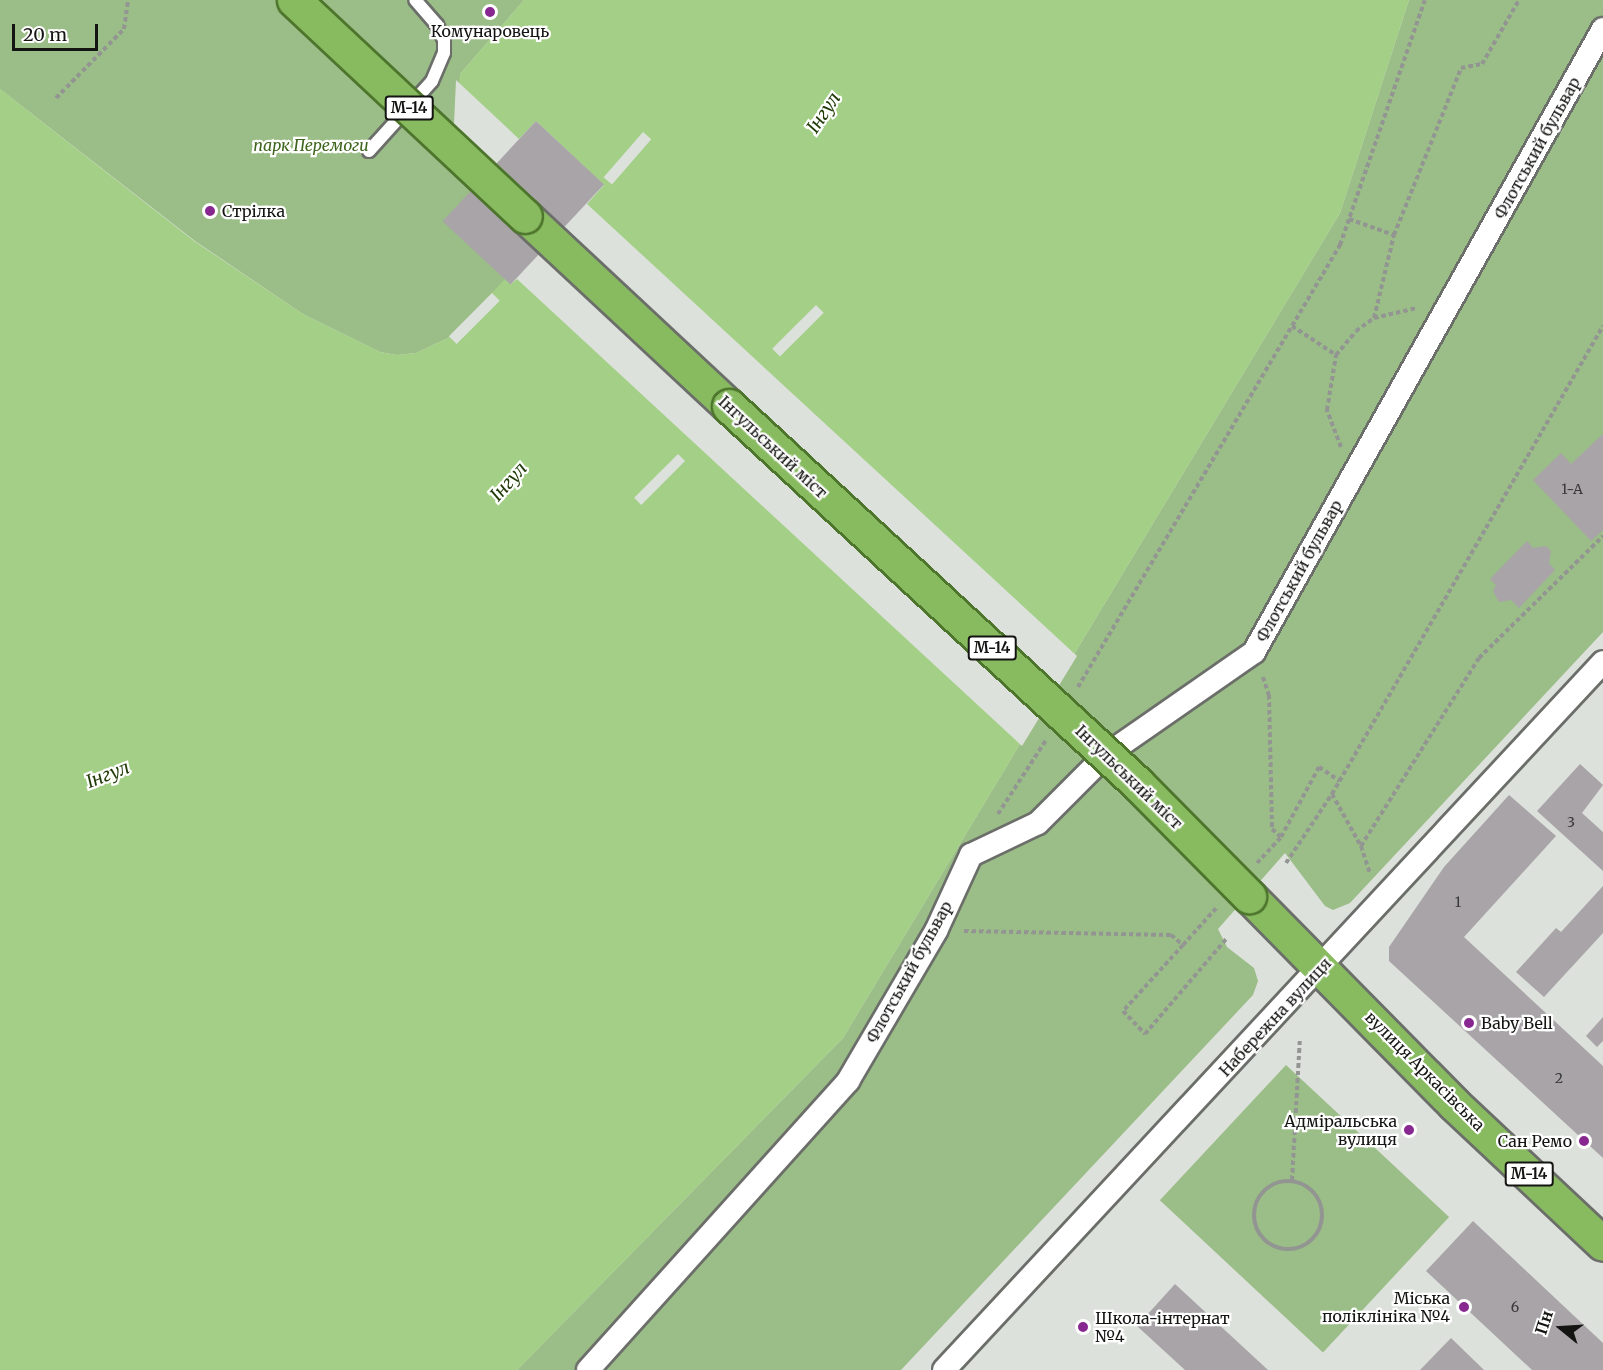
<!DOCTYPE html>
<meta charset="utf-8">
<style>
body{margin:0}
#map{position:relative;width:1603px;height:1370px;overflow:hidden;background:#dde1db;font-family:Merriweather,serif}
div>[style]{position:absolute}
.green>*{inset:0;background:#9bbd87;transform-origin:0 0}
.water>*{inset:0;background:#a3cf86}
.pier>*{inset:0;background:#dde1db;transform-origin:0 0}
.building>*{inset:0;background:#a8a4a8;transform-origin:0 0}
.path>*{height:4px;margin-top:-2px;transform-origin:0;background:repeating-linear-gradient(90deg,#929591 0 4.5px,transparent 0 7.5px)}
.path>.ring{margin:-2px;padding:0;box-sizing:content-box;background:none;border:4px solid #929591;border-radius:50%}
.roads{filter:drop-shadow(2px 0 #6b6e69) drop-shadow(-2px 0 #6b6e69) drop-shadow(0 2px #6b6e69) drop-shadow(0 -2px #6b6e69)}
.service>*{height:12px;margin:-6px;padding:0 6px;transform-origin:6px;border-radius:6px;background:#fff}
.minor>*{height:22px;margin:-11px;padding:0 11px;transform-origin:11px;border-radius:11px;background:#fff}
.trunk>*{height:33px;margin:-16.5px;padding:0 16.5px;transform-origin:16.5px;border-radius:16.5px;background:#88ba60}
.bridges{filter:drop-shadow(2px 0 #4d752c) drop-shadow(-2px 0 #4d752c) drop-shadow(0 2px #4d752c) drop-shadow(0 -2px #4d752c)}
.trunk-bridge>*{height:33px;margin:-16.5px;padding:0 16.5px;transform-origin:16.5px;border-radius:16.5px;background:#88ba60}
.dots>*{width:16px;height:16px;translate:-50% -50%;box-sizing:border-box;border:3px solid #fff;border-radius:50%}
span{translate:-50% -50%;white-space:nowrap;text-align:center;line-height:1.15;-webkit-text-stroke:4.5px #fff;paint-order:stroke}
.number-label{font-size:14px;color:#393938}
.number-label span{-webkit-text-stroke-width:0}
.shield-label span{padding:2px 4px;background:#fff;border:2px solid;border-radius:4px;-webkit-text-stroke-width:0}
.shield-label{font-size:15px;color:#141513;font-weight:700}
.poi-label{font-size:16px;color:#141513}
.left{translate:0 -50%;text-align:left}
.right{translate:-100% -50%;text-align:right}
.park-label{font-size:16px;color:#3d651c;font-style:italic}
.street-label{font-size:16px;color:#141513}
.water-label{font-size:18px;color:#1f3a06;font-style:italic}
.north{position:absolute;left:1531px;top:1298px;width:60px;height:60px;-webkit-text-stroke:4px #fff;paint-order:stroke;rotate:288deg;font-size:16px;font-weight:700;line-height:24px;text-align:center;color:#141513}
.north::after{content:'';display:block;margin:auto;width:21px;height:27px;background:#141513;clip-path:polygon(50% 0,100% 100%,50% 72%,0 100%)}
.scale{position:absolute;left:12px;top:24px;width:86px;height:27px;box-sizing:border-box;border:3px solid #141513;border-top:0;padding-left:8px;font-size:18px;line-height:21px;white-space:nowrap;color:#141513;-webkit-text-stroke:4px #fff;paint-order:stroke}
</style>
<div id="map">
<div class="green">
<i style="clip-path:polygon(0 0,524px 0,460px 74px,536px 121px,604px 185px,450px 337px,416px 353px,397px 355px,380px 352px,303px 314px,195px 241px,0 89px)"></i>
<i style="clip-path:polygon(1409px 0,1603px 0,1603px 632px,1350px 903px,1333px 910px,1325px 906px,1285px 853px,1218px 929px,1227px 947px,1254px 968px,1258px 981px,1253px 995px,901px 1370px,517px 1370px,843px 1038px,1340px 213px)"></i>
<i style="left:1286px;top:1065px;width:223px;height:185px;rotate:43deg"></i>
</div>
<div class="water">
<i style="clip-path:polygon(524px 0,1409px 0,1340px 213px,843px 1038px,517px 1370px,0 1370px,0 89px,194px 241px,303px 314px,380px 352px,397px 355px,416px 353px,450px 337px,505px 279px,511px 284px,475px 185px,456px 114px,460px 74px)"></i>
</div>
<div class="pier">
<i style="clip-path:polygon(456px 80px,519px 139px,536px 121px,604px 185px,587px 204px,1077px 656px,1022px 746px,517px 279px,511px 284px,503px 277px,477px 187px,452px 168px)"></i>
<i style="left:643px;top:132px;width:11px;height:60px;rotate:41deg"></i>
<i style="left:492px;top:293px;width:11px;height:61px;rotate:45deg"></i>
<i style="left:816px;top:305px;width:11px;height:62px;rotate:45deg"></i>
<i style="left:678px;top:454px;width:10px;height:62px;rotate:45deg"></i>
</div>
<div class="building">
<i style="left:536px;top:121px;width:93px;height:137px;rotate:43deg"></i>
<i style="clip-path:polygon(1603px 434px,1603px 530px,1591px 541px,1533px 480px,1561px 453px,1571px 464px)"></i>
<i style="clip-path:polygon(1527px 541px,1533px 548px,1546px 546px,1551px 551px,1549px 563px,1555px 570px,1519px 608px,1511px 600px,1499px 602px,1493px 591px,1496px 585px,1490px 579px)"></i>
<i style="clip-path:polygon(1580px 764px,1603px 785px,1582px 813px,1603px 832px,1603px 871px,1537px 811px)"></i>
<i style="clip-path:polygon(1509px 795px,1556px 836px,1464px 937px,1603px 1066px,1603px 1158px,1389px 961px,1389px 947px,1444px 867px)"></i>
<i style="clip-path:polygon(1603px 886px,1603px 933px,1544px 997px,1516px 972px,1556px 928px,1561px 932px)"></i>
<i style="clip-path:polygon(1603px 1017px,1603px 1041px,1597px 1047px,1586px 1036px)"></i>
<i style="clip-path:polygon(1473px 1221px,1603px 1343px,1603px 1370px,1532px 1370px,1426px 1271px)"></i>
<i style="clip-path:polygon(1175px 1284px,1268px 1370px,1185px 1370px,1137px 1326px)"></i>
<i style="clip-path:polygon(1451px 1338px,1484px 1370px,1420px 1370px)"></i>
</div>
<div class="path">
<i style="left:56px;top:98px;width:97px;rotate:-45.4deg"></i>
<i style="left:124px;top:29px;width:29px;rotate:-82deg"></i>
<i style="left:1349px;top:219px;width:48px;rotate:19.6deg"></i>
<i style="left:1374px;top:318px;width:85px;rotate:-76.5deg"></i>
<i style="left:1394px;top:235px;width:180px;rotate:-68.1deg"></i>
<i style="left:1461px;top:68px;width:21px;rotate:-11deg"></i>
<i style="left:1482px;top:64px;width:74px;rotate:-60deg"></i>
<i style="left:1292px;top:326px;width:53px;rotate:33.4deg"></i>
<i style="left:1341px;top:447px;width:40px;rotate:-111deg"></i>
<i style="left:1327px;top:410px;width:56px;rotate:-80.7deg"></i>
<i style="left:1336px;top:355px;width:31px;rotate:-50deg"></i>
<i style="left:1356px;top:331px;width:22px;rotate:-36deg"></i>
<i style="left:1374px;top:318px;width:44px;rotate:-13.1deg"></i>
<i style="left:1263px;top:677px;width:19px;rotate:72deg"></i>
<i style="left:1269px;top:695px;width:134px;rotate:88.7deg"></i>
<i style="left:1272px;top:829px;width:12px;rotate:42deg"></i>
<i style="left:1281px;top:837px;width:80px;rotate:-61.5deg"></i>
<i style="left:1319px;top:767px;width:25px;rotate:34deg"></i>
<i style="left:1078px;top:687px;width:514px;rotate:-59.34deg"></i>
<i style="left:1340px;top:245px;width:259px;rotate:-70.9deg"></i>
<i style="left:1332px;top:794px;width:60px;rotate:60.9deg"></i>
<i style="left:1361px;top:846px;width:29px;rotate:72deg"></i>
<i style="left:998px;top:814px;width:88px;rotate:-57deg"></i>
<i style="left:1361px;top:846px;width:222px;rotate:-57.9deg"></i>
<i style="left:1479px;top:658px;width:174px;rotate:-44.5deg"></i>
<i style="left:1257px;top:863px;width:35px;rotate:-47deg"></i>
<i style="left:1286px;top:863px;width:83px;rotate:-56.3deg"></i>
<i style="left:1332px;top:794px;width:541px;rotate:-59.93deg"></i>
<i style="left:964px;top:931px;width:207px;rotate:1.1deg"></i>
<i style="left:1171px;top:935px;width:16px;rotate:40deg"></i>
<i style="left:1183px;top:945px;width:89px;rotate:132.3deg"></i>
<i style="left:1123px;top:1011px;width:32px;rotate:46deg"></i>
<i style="left:1145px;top:1034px;width:126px;rotate:-49.5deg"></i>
<i style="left:1183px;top:945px;width:52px;rotate:-48.1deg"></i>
<i style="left:1292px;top:1180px;width:142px;rotate:-86.8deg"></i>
<i class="ring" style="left:1254px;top:1181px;width:64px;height:64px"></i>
</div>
<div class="roads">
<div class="service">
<i style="left:369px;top:151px;width:94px;rotate:-48deg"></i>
<i style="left:432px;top:81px;width:30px;rotate:-67deg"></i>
<i style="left:444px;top:53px;width:13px;rotate:-90deg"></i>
<i style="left:444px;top:40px;width:17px;rotate:-115deg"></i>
<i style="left:437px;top:25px;width:33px;rotate:-131deg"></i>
</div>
<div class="minor">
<i style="left:588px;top:1370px;width:389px;rotate:-48deg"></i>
<i style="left:848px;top:1081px;width:174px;rotate:-59.6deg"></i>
<i style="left:936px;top:931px;width:84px;rotate:-65.3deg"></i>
<i style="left:971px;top:855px;width:74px;rotate:-25.5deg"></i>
<i style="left:1038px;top:823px;width:96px;rotate:-45deg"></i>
<i style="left:1106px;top:755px;width:180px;rotate:-34.8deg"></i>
<i style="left:1254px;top:652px;width:714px;rotate:-60.74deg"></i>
<i style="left:944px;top:1370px;width:967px;rotate:-47.05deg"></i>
</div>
<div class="trunk">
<i style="left:525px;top:216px;width:279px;rotate:43deg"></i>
<i style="left:1249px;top:896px;width:292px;rotate:45.4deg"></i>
<i style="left:1454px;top:1104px;width:204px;rotate:43.2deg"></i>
</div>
</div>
<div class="bridges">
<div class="trunk-bridge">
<i style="left:294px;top:0;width:316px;rotate:43.1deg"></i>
<i style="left:729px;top:406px;width:557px;rotate:42.74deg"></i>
<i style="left:1138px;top:784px;width:158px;rotate:45.3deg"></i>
</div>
</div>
<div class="dots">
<i style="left:490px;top:12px;background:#882790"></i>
<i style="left:210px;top:211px;background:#882790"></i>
<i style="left:1469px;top:1023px;background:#882790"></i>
<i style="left:1409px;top:1130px;background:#882790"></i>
<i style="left:1584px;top:1141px;background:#882790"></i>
<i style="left:1464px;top:1307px;background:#882790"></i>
<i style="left:1083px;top:1327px;background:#882790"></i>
</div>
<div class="number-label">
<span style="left:1572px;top:489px">1-А</span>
<span style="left:1571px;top:822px">3</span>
<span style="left:1458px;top:902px">1</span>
<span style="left:1559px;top:1078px">2</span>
<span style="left:1515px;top:1307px">6</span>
</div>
<div class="shield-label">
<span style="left:409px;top:108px">М-14</span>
<span style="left:992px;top:648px">М-14</span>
<span style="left:1529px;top:1174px">М-14</span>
</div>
<div class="poi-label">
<span style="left:490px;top:31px">Комунаровець</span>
<span class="left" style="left:222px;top:211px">Стрілка</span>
<span class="left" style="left:1481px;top:1023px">Baby Bell</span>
<span class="right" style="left:1397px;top:1130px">Адміральська<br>вулиця</span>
<span class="right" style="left:1572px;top:1141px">Сан Ремо</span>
<span class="right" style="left:1450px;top:1307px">Міська<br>поліклініка №4</span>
<span class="left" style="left:1095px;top:1327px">Школа-інтернат<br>№4</span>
</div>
<div class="park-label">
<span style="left:311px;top:145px">парк Перемоги</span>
</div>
<div class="street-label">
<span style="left:1537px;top:148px;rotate:-61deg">Флотський бульвар</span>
<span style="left:773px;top:447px;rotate:43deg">Інгульський міст</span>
<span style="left:1299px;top:571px;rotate:-61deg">Флотський бульвар</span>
<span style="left:1129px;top:777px;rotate:44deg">Інгульський міст</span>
<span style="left:909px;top:972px;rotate:-61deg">Флотський бульвар</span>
<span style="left:1275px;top:1017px;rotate:-47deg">Набережна вулиця</span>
<span style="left:1425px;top:1071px;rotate:45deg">вулиця Аркасівська</span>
</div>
<div class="water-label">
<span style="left:824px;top:113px;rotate:-56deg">Інгул</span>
<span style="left:509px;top:482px;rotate:-48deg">Інгул</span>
<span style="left:108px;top:775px;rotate:-21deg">Інгул</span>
</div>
<div class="north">Пн</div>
<div class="scale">20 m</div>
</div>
